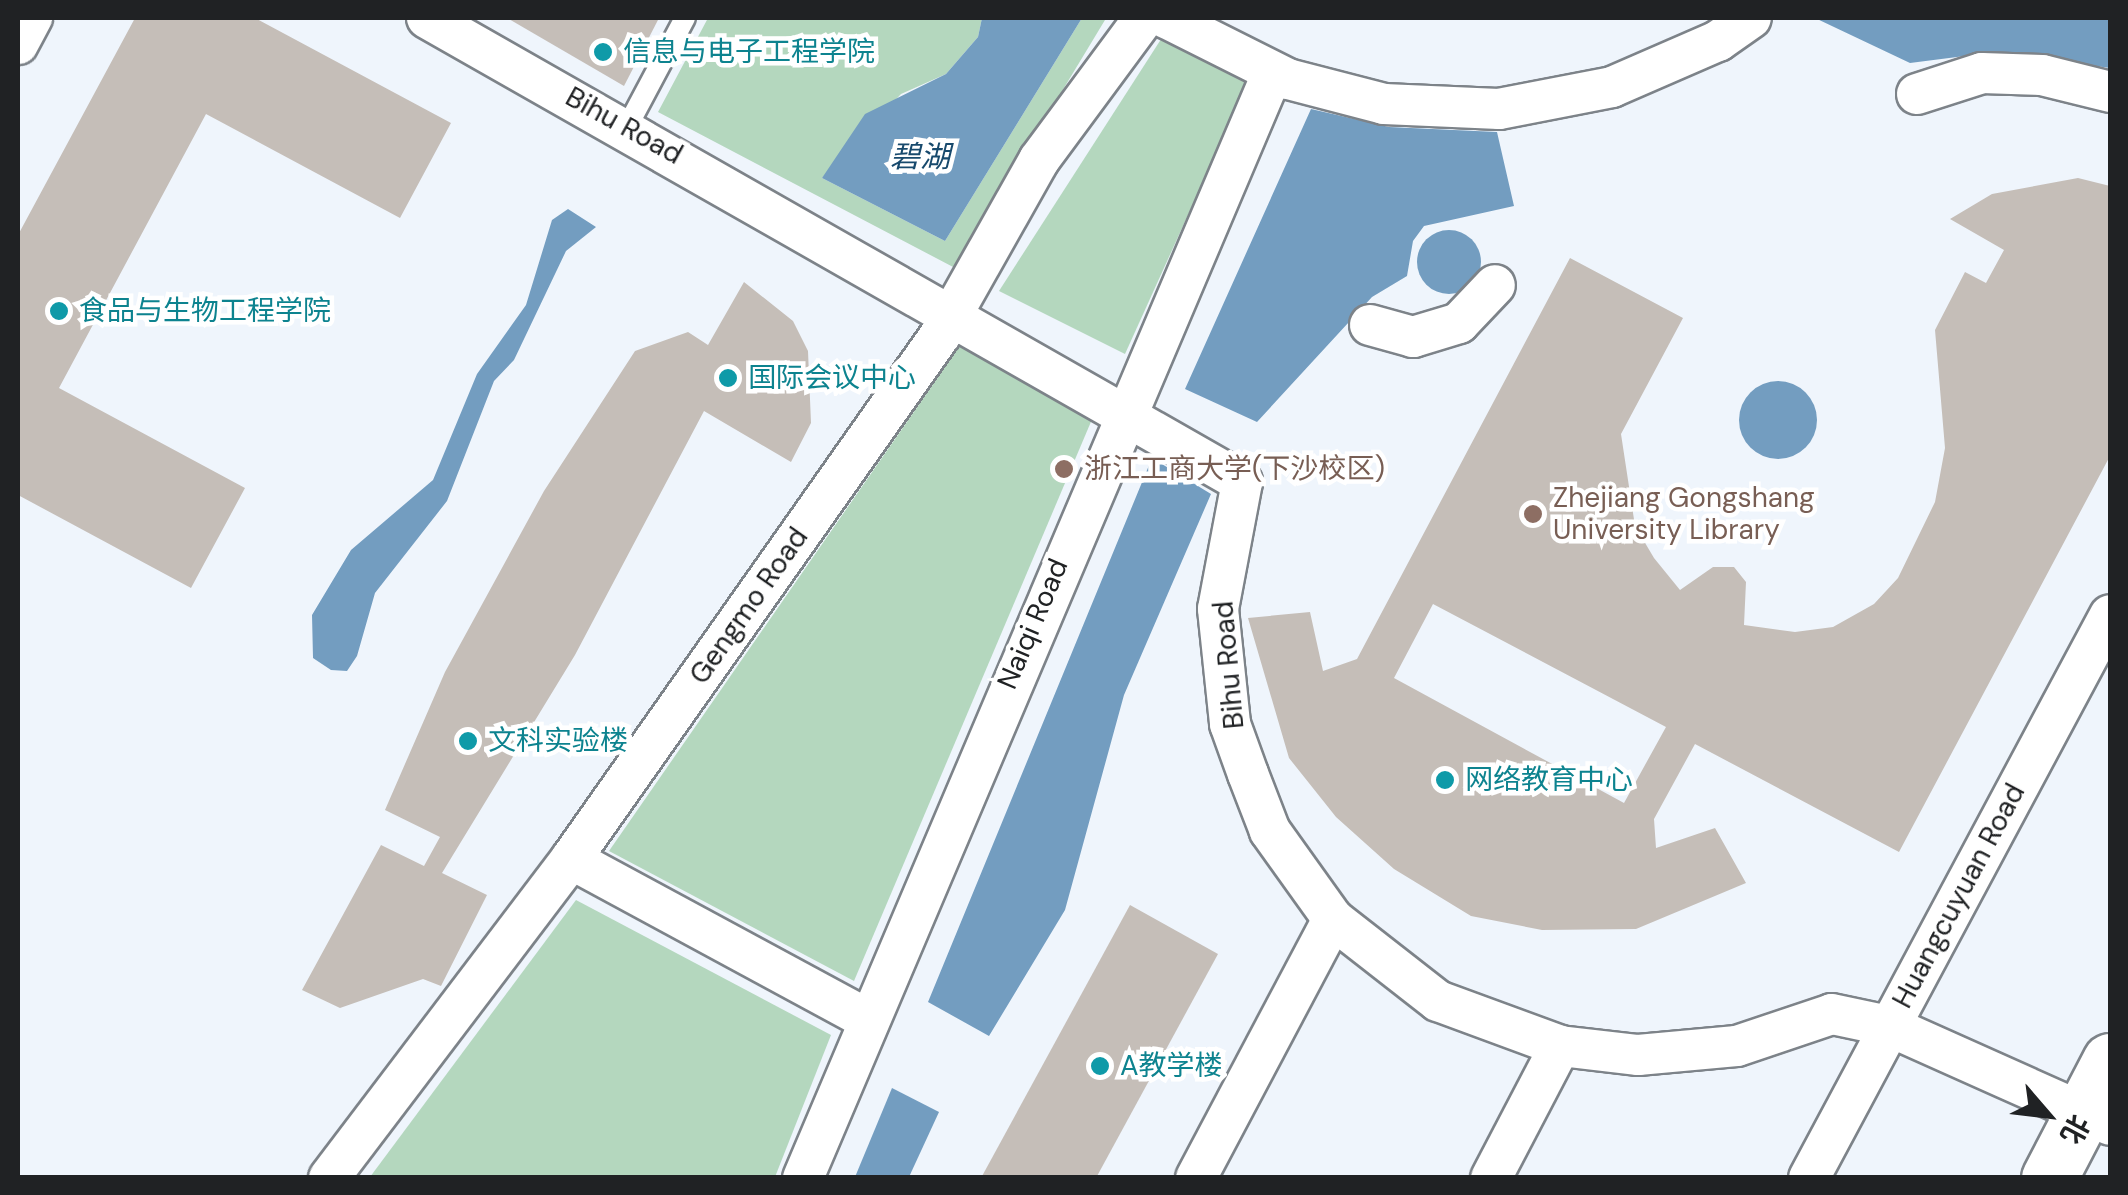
<!DOCTYPE html>
<meta charset="utf-8">
<style>
body{margin:0}
#map{position:relative;width:2128px;height:1195px;overflow:hidden;background:#eff5fc;font-family:"DM Sans","Noto Sans SC",sans-serif}
div>[style]{position:absolute}
.green>*{inset:0;background:#b4d7be}
.water>*{inset:0;background:#739dc0}
.round{border-radius:50%}
.building>*{inset:0;background:#c5beb8}
.roads{filter:drop-shadow(2px 0 #7d8389) drop-shadow(-2px 0 #7d8389) drop-shadow(0 2px #7d8389) drop-shadow(0 -2px #7d8389)}
.lane>*{height:20px;margin:-10px;padding:0 10px;transform-origin:10px;border-radius:10px;background:#fff}
.street>*{height:40px;margin:-20px;padding:0 20px;transform-origin:20px;border-radius:20px;background:#fff}
.primary>*{height:55px;margin:-27.5px;padding:0 27.5px;transform-origin:27.5px;border-radius:27.5px;background:#fff}
.dots>*{width:28px;height:28px;translate:-50% -50%;box-sizing:border-box;border:5px solid #fff;border-radius:50%}
span{translate:-50% -50%;white-space:nowrap;text-align:center;line-height:1.15;-webkit-text-stroke:9px #fff;paint-order:stroke}
.culture-label{font-size:28px;color:#0d838f}
.left{translate:0 -50%;text-align:left}
.street-label{font-size:28px;color:#202224}
.education-label{font-size:28px;color:#785e54}
.water-label{font-size:30px;color:#184a6d;font-style:italic}
.frame{position:absolute;inset:0;border:20px solid #202224;pointer-events:none}
.north{position:absolute;left:1998px;top:1065px;width:100px;height:100px;-webkit-text-stroke:8px #fff;paint-order:stroke;rotate:118deg;font-size:28px;font-weight:700;line-height:40px;text-align:center;color:#202224}
.north::after{content:'';display:block;margin:auto;width:35px;height:45px;background:#202224;clip-path:polygon(50% 0,100% 100%,50% 72%,0 100%)}
</style>
<div id="map">
<div class="green">
<i style="clip-path:polygon(708px 18px,982px 18px,978px 37px,946px 74px,901px 94px,822px 178px,945px 241px,1082px 18px,1105px 20px,955px 268px,658px 112px)"></i>
<i style="clip-path:polygon(1165px 33px,1250px 78px,1125px 354px,999px 291px)"></i>
<i style="clip-path:polygon(961px 344px,1093px 417px,854px 981px,609px 851px)"></i>
<i style="clip-path:polygon(576px 900px,831px 1035px,775px 1177px,370px 1177px)"></i>
</div>
<div class="water">
<i style="clip-path:polygon(982px 18px,1082px 18px,945px 241px,822px 178px,865px 114px,946px 74px,978px 37px)"></i>
<i style="clip-path:polygon(1815px 18px,2110px 18px,2110px 68px,1996px 52px,1910px 63px)"></i>
<i style="clip-path:polygon(1311px 109px,1389px 127px,1497px 132px,1514px 206px,1424px 226px,1413px 241px,1407px 276px,1372px 297px,1257px 422px,1185px 389px)"></i>
<i style="clip-path:polygon(568px 209px,596px 227px,566px 251px,514px 360px,494px 381px,447px 501px,375px 593px,357px 656px,347px 671px,331px 670px,313px 658px,312px 615px,351px 550px,433px 480px,477px 374px,526px 305px,552px 220px)"></i>
<i class="round" style="left:1417px;top:230px;width:64px;height:64px"></i>
<i class="round" style="left:1739px;top:381px;width:78px;height:78px"></i>
<i style="clip-path:polygon(1152px 458px,1211px 494px,1124px 695px,1065px 910px,989px 1036px,928px 1002px)"></i>
<i style="clip-path:polygon(892px 1088px,939px 1112px,909px 1177px,855px 1177px)"></i>
</div>
<div class="building">
<i style="clip-path:polygon(135px 18px,255px 18px,451px 123px,400px 218px,206px 114px,59px 388px,245px 488px,191px 588px,18px 495px,18px 235px)"></i>
<i style="clip-path:polygon(507px 18px,659px 18px,624px 86px)"></i>
<i style="clip-path:polygon(evenodd,2078px 178px,2110px 186px,2110px 456px,1899px 852px,1695px 744px,1654px 819px,1656px 848px,1715px 828px,1746px 883px,1636px 929px,1542px 930px,1471px 916px,1394px 869px,1336px 817px,1289px 758px,1248px 618px,1310px 612px,1323px 671px,1357px 659px,1570px 258px,1683px 318px,1621px 434px,1635px 526px,1654px 558px,1680px 590px,1713px 567px,1734px 567px,1746px 582px,1744px 625px,1795px 632px,1833px 627px,1874px 604px,1898px 578px,1935px 502px,1945px 448px,1935px 330px,1965px 272px,1986px 283px,2004px 250px,1950px 219px,1992px 194px,2078px 178px,1433px 604px,1666px 727px,1624px 803px,1394px 678px,1433px 604px)"></i>
<i style="clip-path:polygon(744px 282px,793px 321px,808px 351px,811px 423px,791px 462px,704px 411px,575px 655px,442px 873px,487px 895px,441px 986px,423px 979px,340px 1008px,302px 990px,381px 845px,424px 866px,440px 837px,385px 810px,445px 672px,544px 491px,635px 351px,688px 332px,708px 345px)"></i>
<i style="clip-path:polygon(1130px 905px,1218px 954px,1096px 1178px,981px 1178px)"></i>
</div>
<div class="roads">
<div class="lane">
<i style="left:627px;top:127px;width:123px;rotate:-62deg"></i>
</div>
<div class="street">
<i style="left:427px;top:18px;width:938px;rotate:29.65deg"></i>
<i style="left:1242px;top:482px;width:129px;rotate:100.7deg"></i>
<i style="left:1218px;top:609px;width:116px;rotate:84deg"></i>
<i style="left:1230px;top:724px;width:53px;rotate:70.2deg"></i>
<i style="left:1248px;top:774px;width:61px;rotate:68.9deg"></i>
<i style="left:1270px;top:831px;width:108px;rotate:54.4deg"></i>
<i style="left:1333px;top:919px;width:133px;rotate:38deg"></i>
<i style="left:1438px;top:1001px;width:130px;rotate:20.2deg"></i>
<i style="left:1560px;top:1046px;width:79px;rotate:6.6deg"></i>
<i style="left:1638px;top:1055px;width:99px;rotate:-5.2deg"></i>
<i style="left:1737px;top:1046px;width:100px;rotate:-18.6deg"></i>
<i style="left:1832px;top:1014px;width:58px;rotate:11.9deg"></i>
<i style="left:1889px;top:1026px;width:242px;rotate:24.1deg"></i>
<i style="left:1166px;top:18px;width:136px;rotate:26.6deg"></i>
<i style="left:1288px;top:79px;width:99px;rotate:14.6deg"></i>
<i style="left:1384px;top:104px;width:115px;rotate:2.5deg"></i>
<i style="left:1499px;top:109px;width:115px;rotate:-11deg"></i>
<i style="left:1612px;top:87px;width:116px;rotate:-23.5deg"></i>
<i style="left:1718px;top:41px;width:40px;rotate:-34.9deg"></i>
<i style="left:18px;top:44px;width:30px;rotate:-62deg"></i>
<i style="left:1917px;top:94px;width:68px;rotate:-17.9deg"></i>
<i style="left:1982px;top:73px;width:60px;rotate:1.9deg"></i>
<i style="left:2042px;top:75px;width:70px;rotate:14deg"></i>
<i style="left:1370px;top:325px;width:45px;rotate:15.6deg"></i>
<i style="left:1413px;top:337px;width:48px;rotate:-16.9deg"></i>
<i style="left:1459px;top:323px;width:52px;rotate:-46.5deg"></i>
<i style="left:571px;top:859px;width:334px;rotate:28.4deg"></i>
<i style="left:329px;top:1178px;width:400px;rotate:-52.8deg"></i>
<i style="left:571px;top:859px;width:642px;rotate:-54.83deg"></i>
<i style="left:941px;top:334px;width:200px;rotate:-60.6deg"></i>
<i style="left:1039px;top:160px;width:177px;rotate:-53.5deg"></i>
<i style="left:803px;top:1178px;width:1199px;rotate:-66.98deg"></i>
<i style="left:1196px;top:1178px;width:293px;rotate:-62.1deg"></i>
<i style="left:1491px;top:1178px;width:149px;rotate:-62.4deg"></i>
<i style="left:1809px;top:1178px;width:638px;rotate:-61.87deg"></i>
</div>
<div class="primary">
<i style="left:2049px;top:1178px;width:132px;rotate:-62.5deg"></i>
</div>
</div>
<div class="dots">
<i style="left:603px;top:52px;background:#0f9aa8"></i>
<i style="left:59px;top:311px;background:#0f9aa8"></i>
<i style="left:728px;top:378px;background:#0f9aa8"></i>
<i style="left:1064px;top:469px;background:#8d6e63"></i>
<i style="left:1533px;top:514px;background:#8d6e63"></i>
<i style="left:468px;top:741px;background:#0f9aa8"></i>
<i style="left:1445px;top:780px;background:#0f9aa8"></i>
<i style="left:1100px;top:1066px;background:#0f9aa8"></i>
</div>
<div class="culture-label">
<span class="left" style="left:623px;top:52px">信息与电子工程学院</span>
<span class="left" style="left:79px;top:311px">食品与生物工程学院</span>
<span class="left" style="left:748px;top:378px">国际会议中心</span>
<span class="left" style="left:488px;top:741px">文科实验楼</span>
<span class="left" style="left:1465px;top:780px">网络教育中心</span>
<span class="left" style="left:1120px;top:1066px">A教学楼</span>
</div>
<div class="street-label">
<span style="left:624px;top:126px;rotate:29deg">Bihu Road</span>
<span style="left:749px;top:606px;rotate:-55deg">Gengmo Road</span>
<span style="left:1033px;top:624px;rotate:-67deg">Naiqi Road</span>
<span style="left:1229px;top:665px;rotate:-95deg">Bihu Road</span>
<span style="left:1959px;top:896px;rotate:-62deg">Huangcuyuan Road</span>
</div>
<div class="education-label">
<span class="left" style="left:1084px;top:469px">浙江工商大学(下沙校区)</span>
<span class="left" style="left:1553px;top:514px">Zhejiang Gongshang<br>University Library</span>
</div>
<div class="water-label">
<span style="left:920px;top:157px">碧湖</span>
</div>
<div class="frame"></div>
<div class="north">北</div>
</div>
